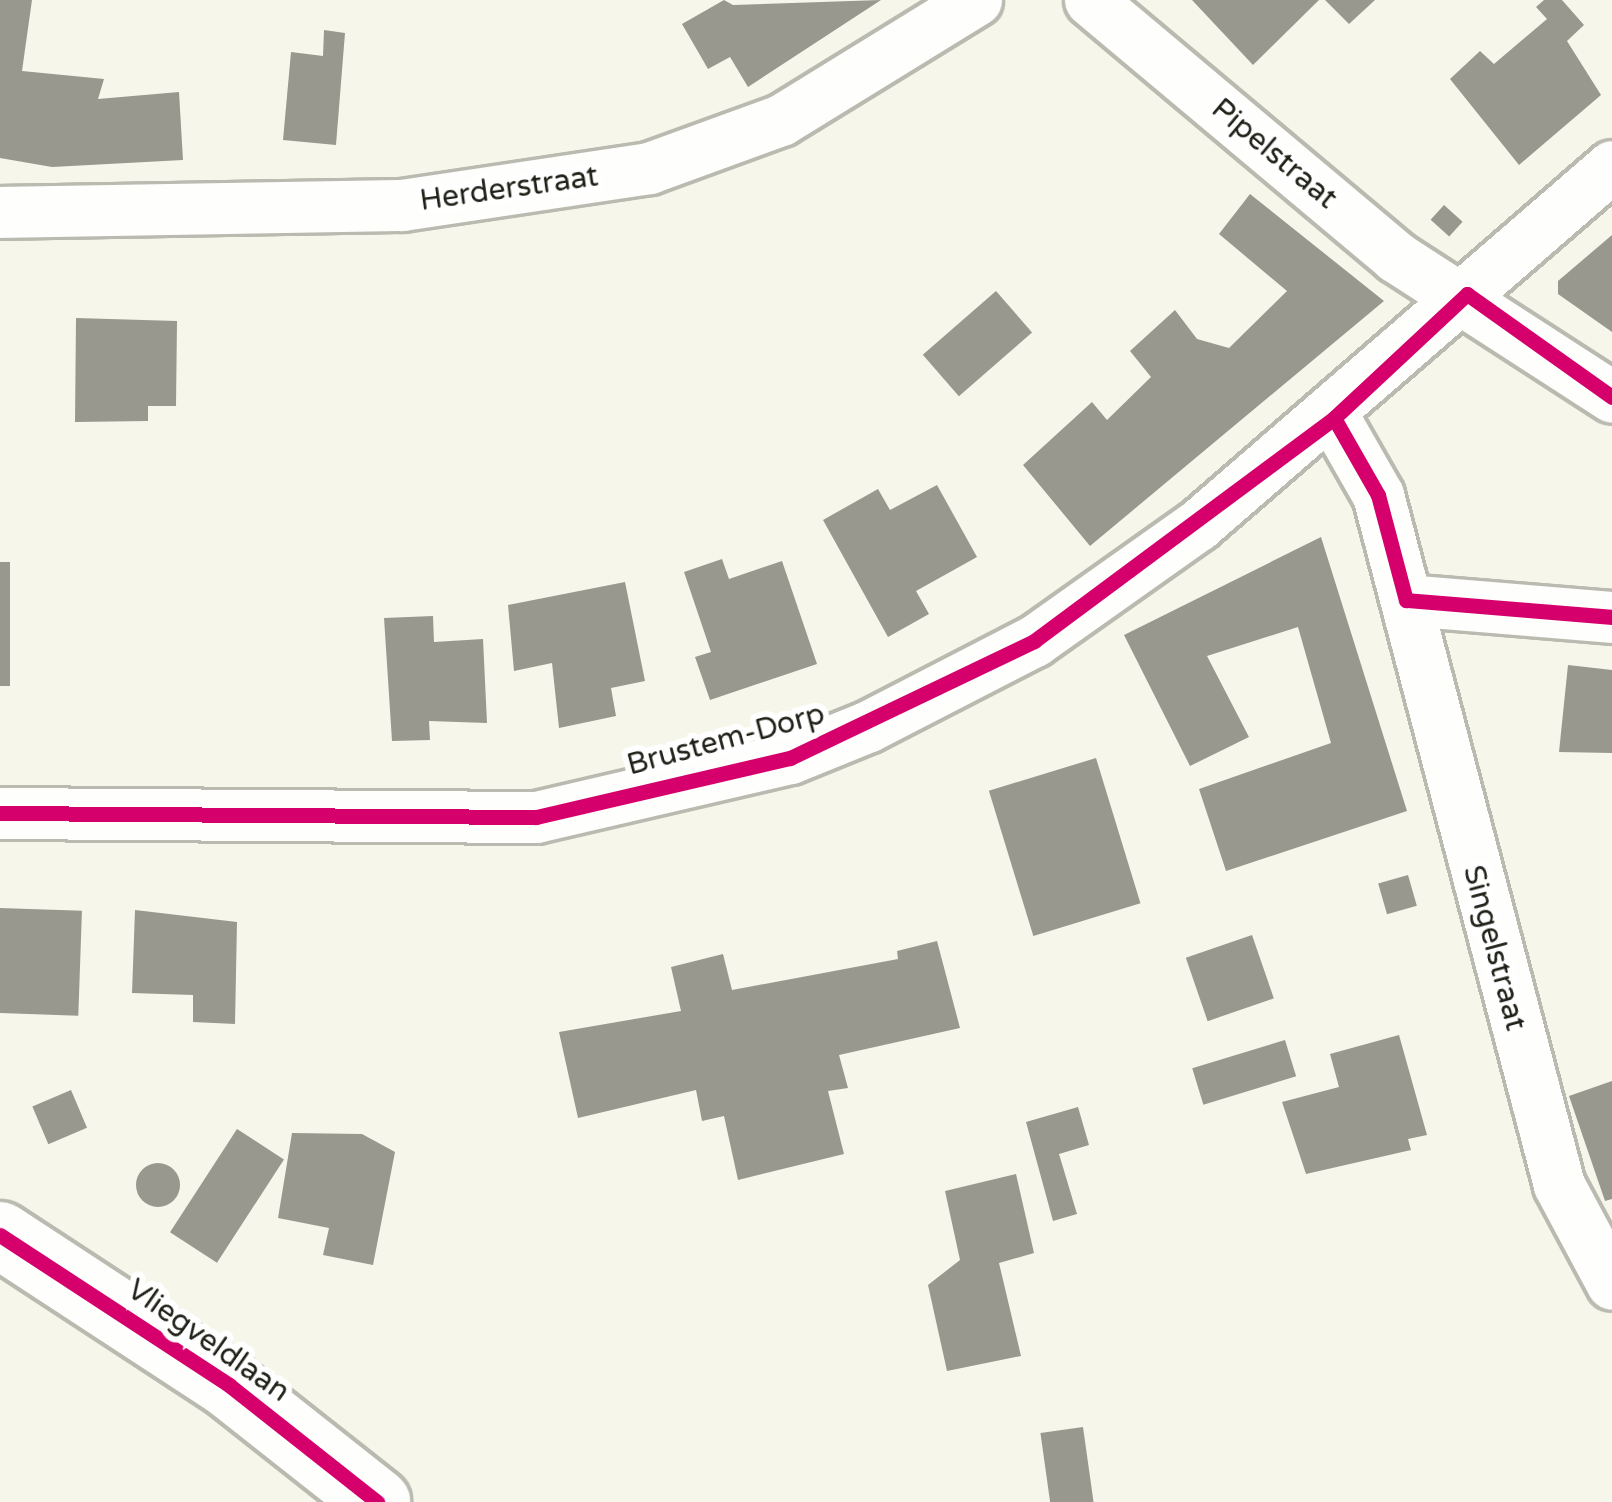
<!DOCTYPE html>
<style>
body{margin:0}
#map{position:relative;width:1612px;height:1502px;overflow:hidden;background:#f6f6ea;font-family:"Varela Round",sans-serif}
div>[style]{position:absolute}
.building>*{inset:0;background:#98988f;transform-origin:0 0}
.round{border-radius:50%}
.roads{filter:drop-shadow(3px 0 #babab0) drop-shadow(-3px 0 #babab0) drop-shadow(0 3px #babab0) drop-shadow(0 -3px #babab0)}
.street>*{height:51px;margin:-25.5px;padding:0 25.5px;transform-origin:25.5px;border-radius:25.5px;background:#fefefc}
.secondary>*{height:66px;margin:-33px;padding:0 33px;transform-origin:33px;border-radius:33px;background:#fefefc}
.cycleway>*{height:15px;margin:-7.5px;padding:0 7.5px;transform-origin:7.5px;border-radius:7.5px;background:#d6006c}
span{translate:-50% -50%;white-space:nowrap;text-align:center;line-height:1.15;-webkit-text-stroke:12px #fff;paint-order:stroke}
.street-label{font-size:30px;color:#202018}
</style>
<div id="map">
<div class="building">
<i style="clip-path:polygon(0 0,32px 0,22px 71px,104px 79px,98px 99px,179px 92px,183px 160px,52px 167px,0 158px)"></i>
<i style="clip-path:polygon(724px 0,733px 5px,881px 0,748px 87px,730px 57px,708px 69px,682px 24px)"></i>
<i style="clip-path:polygon(1192px 0,1319px 0,1253px 65px)"></i>
<i style="clip-path:polygon(1325px 0,1375px 0,1349px 24px)"></i>
<i style="clip-path:polygon(1544px 0,1562px 0,1584px 25px,1567px 41px,1601px 95px,1519px 165px,1450px 79px,1480px 51px,1494px 64px,1547px 19px,1536px 7px)"></i>
<i style="clip-path:polygon(324px 30px,345px 33px,336px 145px,283px 140px,291px 52px,323px 56px)"></i>
<i style="clip-path:polygon(1250px 194px,1384px 301px,1090px 546px,1023px 465px,1092px 402px,1107px 420px,1151px 377px,1130px 351px,1175px 310px,1197px 339px,1229px 348px,1287px 291px,1219px 234px)"></i>
<i style="left:1444px;top:205px;width:25px;height:20px;rotate:42deg"></i>
<i style="clip-path:polygon(1612px 235px,1612px 332px,1558px 294px,1558px 281px)"></i>
<i style="left:996px;top:291px;width:55px;height:97px;rotate:49deg"></i>
<i style="clip-path:polygon(76px 318px,177px 321px,176px 406px,148px 406px,148px 421px,75px 422px)"></i>
<i style="clip-path:polygon(937px 485px,977px 557px,916px 591px,929px 614px,888px 637px,823px 520px,878px 489px,890px 510px)"></i>
<i style="clip-path:polygon(1321px 537px,1407px 811px,1226px 871px,1199px 789px,1331px 743px,1298px 627px,1207px 656px,1249px 737px,1190px 766px,1124px 635px)"></i>
<i style="clip-path:polygon(722px 559px,729px 579px,782px 561px,817px 664px,710px 700px,695px 657px,711px 652px,684px 572px)"></i>
<i style="left:0;top:562px;width:10px;height:124px"></i>
<i style="clip-path:polygon(625px 582px,645px 681px,611px 688px,616px 716px,559px 728px,552px 663px,514px 671px,508px 605px)"></i>
<i style="clip-path:polygon(433px 616px,434px 642px,483px 639px,487px 723px,429px 721px,430px 740px,392px 741px,384px 618px)"></i>
<i style="clip-path:polygon(1568px 665px,1612px 670px,1612px 753px,1559px 752px)"></i>
<i style="left:1096px;top:758px;width:152px;height:112px;rotate:73deg"></i>
<i style="left:1408px;top:875px;width:32px;height:31px;rotate:74deg"></i>
<i style="left:0;top:908px;width:82px;height:105px;rotate:2deg"></i>
<i style="clip-path:polygon(135px 910px,237px 922px,235px 1024px,193px 1022px,193px 995px,132px 993px)"></i>
<i style="left:1252px;top:935px;width:67px;height:70px;rotate:71deg"></i>
<i style="clip-path:polygon(937px 941px,960px 1028px,839px 1055px,848px 1088px,828px 1091px,844px 1154px,738px 1180px,724px 1116px,702px 1121px,696px 1090px,578px 1118px,559px 1032px,681px 1011px,671px 967px,723px 954px,732px 990px,898px 959px,897px 951px)"></i>
<i style="clip-path:polygon(1399px 1035px,1427px 1135px,1408px 1139px,1411px 1150px,1306px 1174px,1282px 1102px,1339px 1087px,1330px 1054px)"></i>
<i style="left:1285px;top:1040px;width:38px;height:97px;rotate:73deg"></i>
<i style="clip-path:polygon(1612px 1081px,1612px 1199px,1605px 1201px,1569px 1096px)"></i>
<i style="left:71px;top:1090px;width:41px;height:42px;rotate:67deg"></i>
<i style="clip-path:polygon(1078px 1107px,1089px 1145px,1059px 1154px,1077px 1214px,1053px 1221px,1026px 1122px)"></i>
<i style="left:237px;top:1129px;width:56px;height:123px;rotate:33deg"></i>
<i style="clip-path:polygon(292px 1133px,362px 1134px,395px 1152px,373px 1265px,323px 1255px,329px 1228px,278px 1218px)"></i>
<i class="round" style="left:136px;top:1163px;width:44px;height:44px"></i>
<i style="clip-path:polygon(1016px 1174px,1034px 1253px,999px 1263px,1021px 1356px,947px 1371px,928px 1285px,960px 1260px,945px 1191px)"></i>
<i style="left:1083px;top:1427px;width:76px;height:43px;rotate:82deg"></i>
</div>
<div class="roads">
<div class="street">
<i style="left:1090px;top:0;width:400px;rotate:40deg"></i>
<i style="left:1396px;top:257px;width:257px;rotate:32.9deg"></i>
<i style="left:0;top:212px;width:402px;rotate:-1deg"></i>
<i style="left:402px;top:205px;width:250px;rotate:-8.5deg"></i>
<i style="left:649px;top:168px;width:140px;rotate:-20deg"></i>
<i style="left:781px;top:120px;width:229px;rotate:-31.6deg"></i>
<i style="left:1334px;top:418px;width:89px;rotate:60.3deg"></i>
<i style="left:1378px;top:495px;width:713px;rotate:75.3deg"></i>
<i style="left:1559px;top:1185px;width:112px;rotate:61.8deg"></i>
<i style="left:1406px;top:600px;width:207px;rotate:4.7deg"></i>
<i style="left:0;top:813px;width:536px;rotate:0.43deg"></i>
<i style="left:536px;top:817px;width:261px;rotate:-13.1deg"></i>
<i style="left:790px;top:758px;width:85px;rotate:-22.1deg"></i>
<i style="left:869px;top:726px;width:186px;rotate:-27.3deg"></i>
<i style="left:1034px;top:641px;width:201px;rotate:-35.3deg"></i>
<i style="left:1198px;top:525px;width:548px;rotate:-40.93deg"></i>
</div>
<div class="secondary">
<i style="left:0;top:1235px;width:274px;rotate:33.2deg"></i>
<i style="left:229px;top:1385px;width:189px;rotate:38.3deg"></i>
</div>
</div>
<div class="cycleway">
<i style="left:1334px;top:418px;width:89px;rotate:60.3deg"></i>
<i style="left:1378px;top:495px;width:109px;rotate:75.1deg"></i>
<i style="left:1406px;top:600px;width:207px;rotate:4.7deg"></i>
<i style="left:0;top:813px;width:536px;rotate:0.43deg"></i>
<i style="left:536px;top:817px;width:261px;rotate:-13.1deg"></i>
<i style="left:790px;top:758px;width:271px;rotate:-25.6deg"></i>
<i style="left:1034px;top:641px;width:374px;rotate:-36.6deg"></i>
<i style="left:1334px;top:418px;width:182px;rotate:-43deg"></i>
<i style="left:1467px;top:294px;width:178px;rotate:35.4deg"></i>
<i style="left:0;top:1235px;width:274px;rotate:33.2deg"></i>
<i style="left:229px;top:1385px;width:189px;rotate:38.3deg"></i>
</div>
<div class="street-label">
<span style="left:1274px;top:154px;rotate:40deg">Pipelstraat</span>
<span style="left:509px;top:189px;rotate:-8deg">Herderstraat</span>
<span style="left:726px;top:740px;rotate:-15deg">Brustem-Dorp</span>
<span style="left:1494px;top:948px;rotate:75deg">Singelstraat</span>
<span style="left:208px;top:1341px;rotate:35deg">Vliegveldlaan</span>
</div>
</div>
